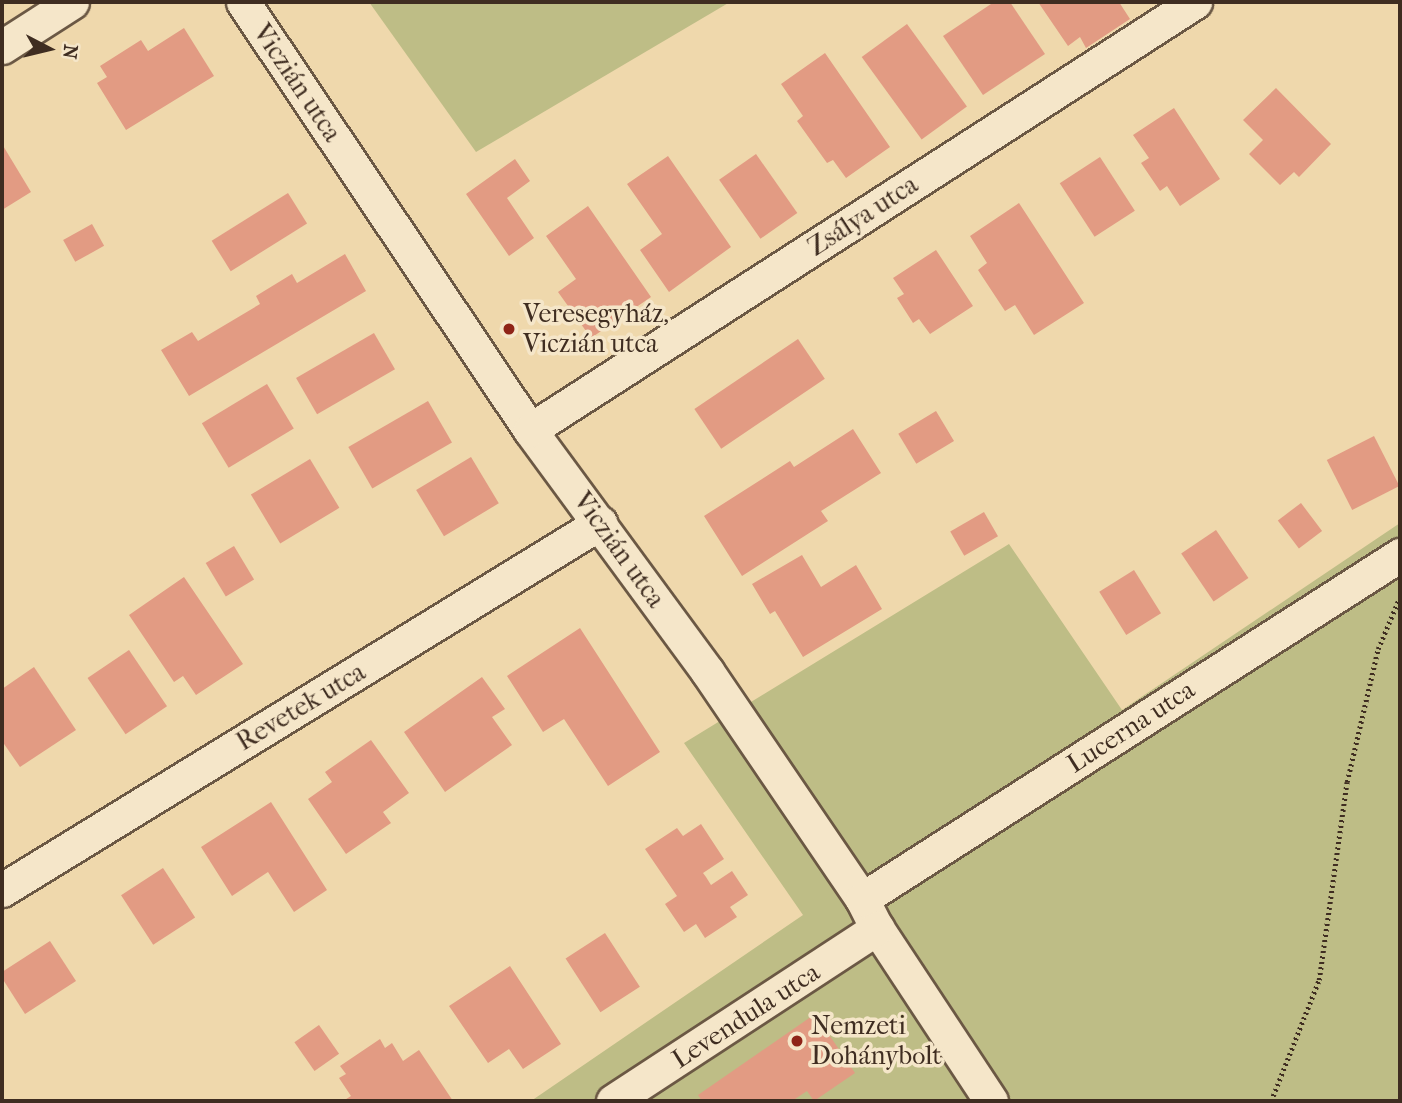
<!DOCTYPE html>
<meta charset="utf-8">
<style>
body{margin:0}
#map{position:relative;width:1402px;height:1103px;overflow:hidden;background:#efd8ac;font-family:"IM FELL French Canon",serif}
div>[style]{position:absolute}
.green>*{inset:0;background:#bebd86}
.building>*{inset:0;background:#e29b83;transform-origin:0 0}
.path>*{height:4.5px;margin-top:-2.25px;transform-origin:0;background:repeating-linear-gradient(90deg,#3f2d21 0 2px,transparent 0 5.5px)}
.roads{filter:drop-shadow(2px 0 #6b5844) drop-shadow(-2px 0 #6b5844) drop-shadow(0 2px #6b5844) drop-shadow(0 -2px #6b5844)}
.street>*{height:33px;margin:-16.5px;padding:0 16.5px;transform-origin:16.5px;border-radius:16.5px;background:#f5e6c9}
.dots>*{width:19px;height:19px;translate:-50% -50%;box-sizing:border-box;border:4px solid #f5e6c9;border-radius:50%}
span{translate:-50% -50%;white-space:nowrap;text-align:center;line-height:1.15;-webkit-text-stroke:7px #f5e6c9;paint-order:stroke}
.street-label{font-size:26px;color:#3f2d21}
.poi-label{font-size:26px;color:#3f2d21}
.left{translate:0 -50%;text-align:left}
.frame{position:absolute;inset:0;border:4px solid #3f2d21;pointer-events:none}
.north{position:absolute;left:14px;top:14px;width:70px;height:70px;-webkit-text-stroke:5px #f5e6c9;paint-order:stroke;rotate:97deg;font-size:19px;font-weight:700;line-height:28px;text-align:center;color:#3f2d21}
.north::after{content:'';display:block;margin:auto;width:24px;height:32px;background:#3f2d21;clip-path:polygon(50% 0,100% 100%,50% 72%,0 100%)}
</style>
<div id="map">
<div class="green">
<i style="clip-path:polygon(369px 2px,730px 2px,476px 152px)"></i>
<i style="clip-path:polygon(1400px 523px,1400px 1101px,531px 1101px,803px 915px,684px 743px,1009px 544px,1122px 710px)"></i>
</div>
<div class="building">
<i style="clip-path:polygon(994px 2px,1010px 2px,1045px 54px,983px 95px,943px 36px)"></i>
<i style="clip-path:polygon(1038px 2px,1119px 2px,1130px 19px,1086px 48px,1080px 37px,1068px 46px)"></i>
<i style="left:907px;top:24px;width:102px;height:56px;rotate:54deg"></i>
<i style="clip-path:polygon(184px 28px,214px 76px,126px 130px,97px 83px,107px 77px,100px 66px,141px 40px,148px 51px)"></i>
<i style="clip-path:polygon(825px 53px,890px 147px,846px 178px,833px 160px,827px 163px,797px 121px,803px 116px,781px 84px)"></i>
<i style="clip-path:polygon(1276px 88px,1331px 144px,1299px 177px,1294px 172px,1280px 185px,1249px 154px,1263px 140px,1243px 120px)"></i>
<i style="clip-path:polygon(1174px 108px,1220px 179px,1180px 206px,1167px 186px,1160px 191px,1141px 163px,1149px 158px,1133px 135px)"></i>
<i style="clip-path:polygon(2px 144px,31px 192px,2px 210px)"></i>
<i style="left:756px;top:154px;width:72px;height:45px;rotate:55deg"></i>
<i style="clip-path:polygon(668px 156px,731px 247px,669px 292px,640px 250px,662px 234px,627px 184px)"></i>
<i style="left:1100px;top:157px;width:64px;height:48px;rotate:57deg"></i>
<i style="clip-path:polygon(515px 159px,530px 181px,507px 198px,534px 238px,509px 256px,466px 194px)"></i>
<i style="left:288px;top:193px;width:36px;height:90px;rotate:58deg"></i>
<i style="clip-path:polygon(1019px 203px,1084px 303px,1034px 335px,1015px 305px,1005px 311px,978px 270px,987px 263px,970px 236px)"></i>
<i style="clip-path:polygon(588px 206px,651px 297px,591px 338px,558px 292px,576px 279px,546px 236px)"></i>
<i style="left:92px;top:224px;width:25px;height:33px;rotate:61deg"></i>
<i style="clip-path:polygon(936px 250px,973px 306px,930px 334px,919px 319px,913px 323px,897px 298px,904px 294px,893px 278px)"></i>
<i style="clip-path:polygon(345px 254px,366px 291px,189px 396px,161px 350px,192px 332px,198px 341px,260px 304px,256px 296px,292px 274px,297px 283px)"></i>
<i style="left:374px;top:333px;width:42px;height:90px;rotate:60deg"></i>
<i style="left:798px;top:339px;width:48px;height:125px;rotate:56deg"></i>
<i style="left:267px;top:384px;width:52px;height:76px;rotate:59deg"></i>
<i style="left:428px;top:401px;width:48px;height:92px;rotate:60deg"></i>
<i style="left:936px;top:411px;width:35px;height:44px;rotate:59deg"></i>
<i style="clip-path:polygon(853px 429px,881px 473px,821px 511px,828px 521px,742px 576px,704px 516px,790px 461px,794px 467px)"></i>
<i style="left:1374px;top:436px;width:56px;height:53px;rotate:63deg"></i>
<i style="left:471px;top:457px;width:54px;height:64px;rotate:59deg"></i>
<i style="left:310px;top:459px;width:57px;height:69px;rotate:59deg"></i>
<i style="left:1301px;top:503px;width:35px;height:29px;rotate:53deg"></i>
<i style="left:984px;top:512px;width:28px;height:39px;rotate:60deg"></i>
<i style="left:1216px;top:530px;width:58px;height:42px;rotate:56deg"></i>
<i style="left:234px;top:546px;width:39px;height:33px;rotate:59deg"></i>
<i style="clip-path:polygon(802px 555px,821px 587px,856px 565px,882px 609px,803px 657px,775px 611px,770px 614px,752px 584px)"></i>
<i style="left:1134px;top:570px;width:51px;height:41px;rotate:58deg"></i>
<i style="clip-path:polygon(184px 577px,243px 664px,196px 695px,183px 676px,174px 682px,129px 615px)"></i>
<i style="clip-path:polygon(580px 628px,660px 752px,608px 786px,564px 719px,543px 732px,507px 676px)"></i>
<i style="left:129px;top:650px;width:68px;height:50px;rotate:56deg"></i>
<i style="clip-path:polygon(34px 667px,76px 730px,20px 767px,2px 741px,2px 689px)"></i>
<i style="clip-path:polygon(482px 677px,505px 709px,492px 717px,512px 745px,445px 792px,404px 732px)"></i>
<i style="clip-path:polygon(371px 740px,409px 793px,383px 812px,391px 823px,346px 854px,308px 799px,332px 782px,325px 772px)"></i>
<i style="clip-path:polygon(271px 802px,327px 890px,294px 912px,268px 872px,232px 896px,201px 847px)"></i>
<i style="clip-path:polygon(701px 824px,724px 859px,703px 873px,706px 877px,711px 885px,732px 871px,748px 895px,730px 907px,737px 917px,705px 938px,696px 924px,684px 932px,665px 904px,677px 896px,645px 849px,677px 828px,683px 836px)"></i>
<i style="left:163px;top:868px;width:59px;height:50px;rotate:57deg"></i>
<i style="left:605px;top:933px;width:64px;height:47px;rotate:57deg"></i>
<i style="clip-path:polygon(50px 941px,76px 981px,25px 1014px,2px 978px,2px 972px)"></i>
<i style="clip-path:polygon(510px 966px,561px 1044px,523px 1069px,509px 1049px,488px 1063px,449px 1006px)"></i>
<i style="clip-path:polygon(815px 1014px,855px 1073px,814px 1101px,807px 1091px,792px 1101px,702px 1101px,698px 1095px)"></i>
<i style="left:319px;top:1025px;width:35px;height:30px;rotate:55deg"></i>
<i style="clip-path:polygon(380px 1039px,385px 1048px,392px 1043px,403px 1061px,419px 1050px,453px 1101px,343px 1101px,351px 1096px,339px 1078px,346px 1074px,340px 1066px)"></i>
</div>
<div class="path">
<i style="left:1271px;top:1101px;width:130px;rotate:-68.4deg"></i>
<i style="left:1319px;top:980px;width:200px;rotate:-82deg"></i>
<i style="left:1347px;top:782px;width:137px;rotate:-76.9deg"></i>
<i style="left:1378px;top:649px;width:54px;rotate:-67.2deg"></i>
</div>
<div class="roads">
<div class="street">
<i style="left:243px;top:2px;width:515px;rotate:56.16deg"></i>
<i style="left:530px;top:430px;width:299px;rotate:53.7deg"></i>
<i style="left:707px;top:671px;width:276px;rotate:55.8deg"></i>
<i style="left:862px;top:899px;width:33px;rotate:63deg"></i>
<i style="left:877px;top:928px;width:207px;rotate:56.6deg"></i>
<i style="left:2px;top:47px;width:83px;rotate:-32.7deg"></i>
<i style="left:530px;top:430px;width:791px;rotate:-32.77deg"></i>
<i style="left:2px;top:890px;width:702px;rotate:-31.54deg"></i>
<i style="left:862px;top:899px;width:639px;rotate:-32.6deg"></i>
<i style="left:613px;top:1101px;width:316px;rotate:-33.2deg"></i>
</div>
</div>
<div class="dots">
<i style="left:509px;top:329px;background:#8f2418"></i>
<i style="left:797px;top:1041px;background:#8f2418"></i>
</div>
<div class="street-label">
<span style="left:297px;top:83px;rotate:56deg">Viczián utca</span>
<span style="left:863px;top:216px;rotate:-33deg">Zsálya utca</span>
<span style="left:619px;top:550px;rotate:54deg">Viczián utca</span>
<span style="left:301px;top:707px;rotate:-31deg">Revetek utca</span>
<span style="left:1131px;top:727px;rotate:-33deg">Lucerna utca</span>
<span style="left:746px;top:1016px;rotate:-33deg">Levendula utca</span>
</div>
<div class="poi-label">
<span class="left" style="left:523px;top:329px">Veresegyház,<br>Viczián utca</span>
<span class="left" style="left:811px;top:1041px">Nemzeti<br>Dohánybolt</span>
</div>
<div class="frame"></div>
<div class="north">N</div>
</div>
